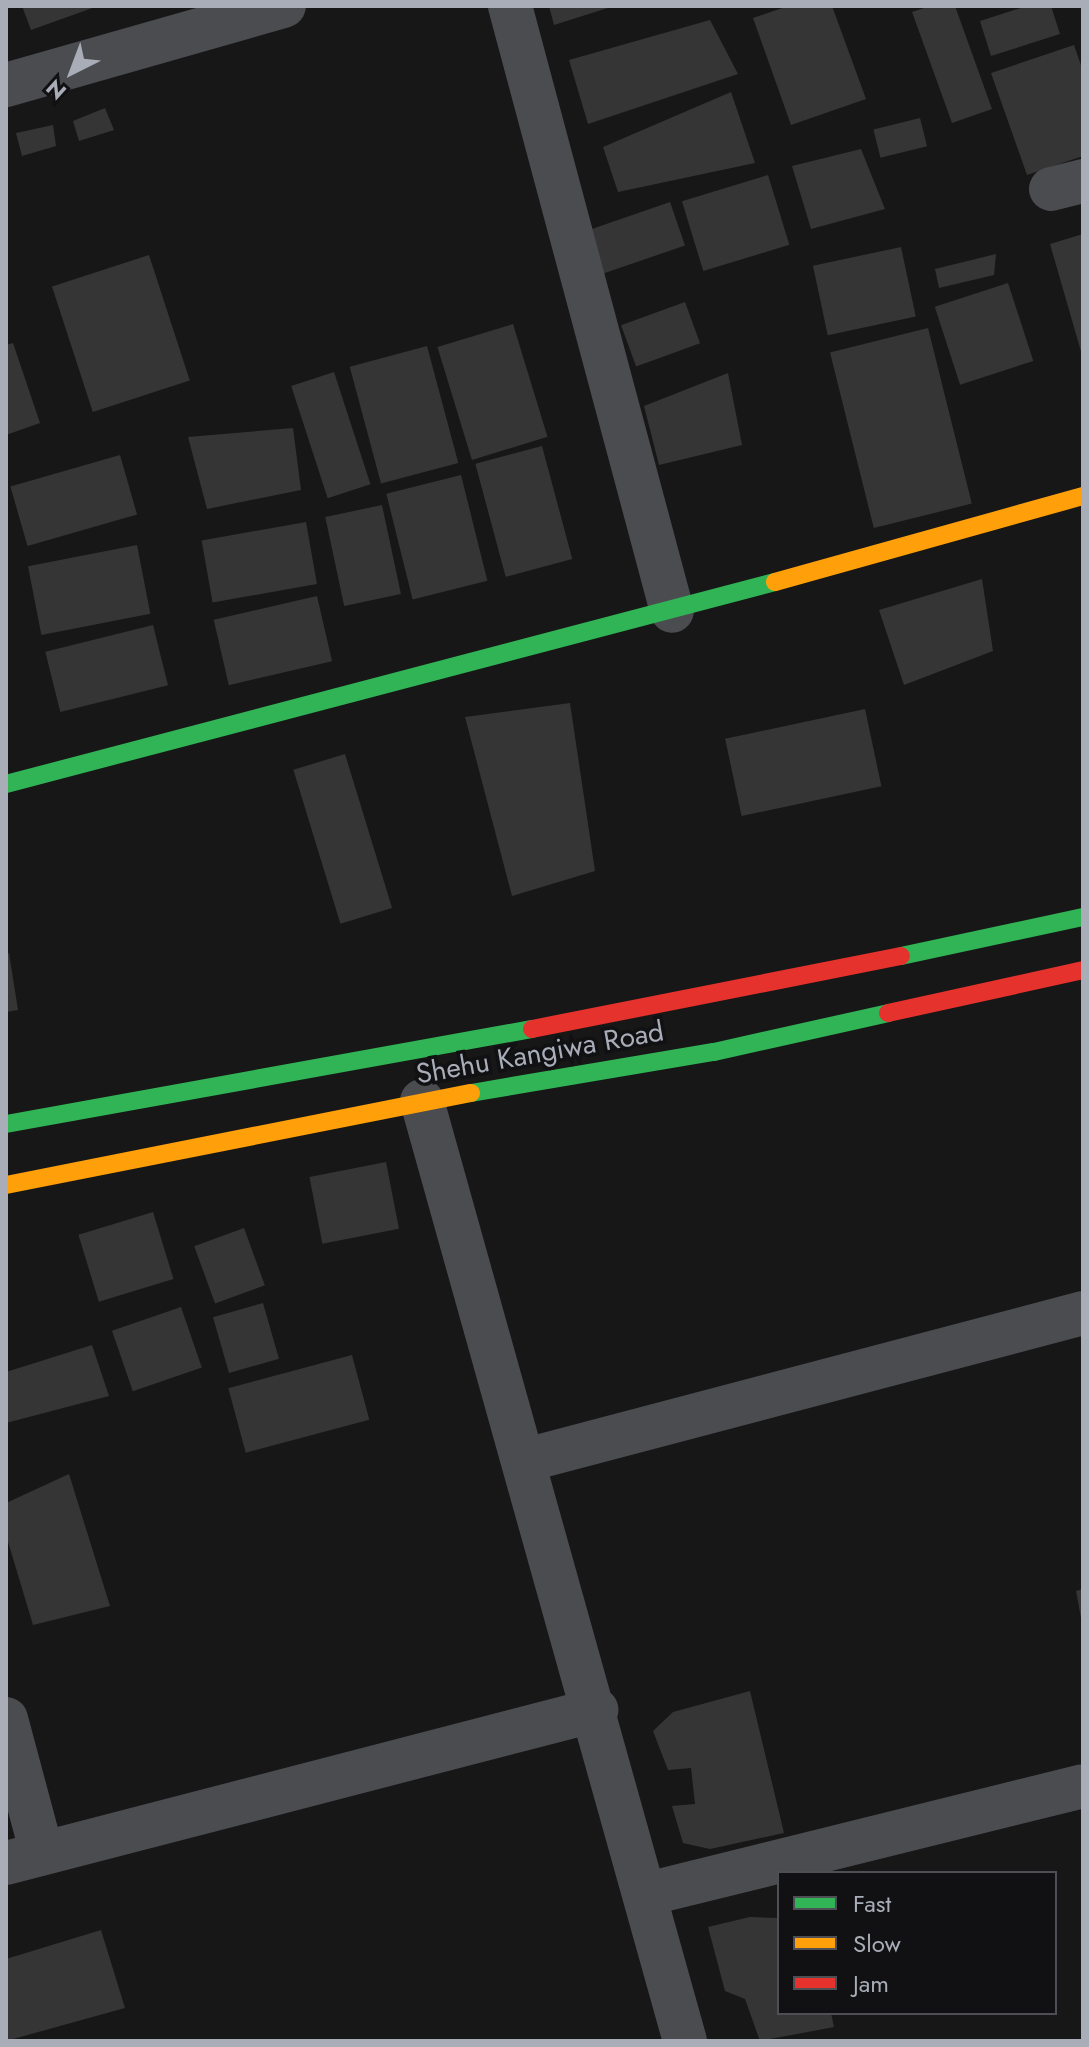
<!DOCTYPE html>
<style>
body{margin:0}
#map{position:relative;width:1089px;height:2047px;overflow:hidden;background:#171717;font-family:Jost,sans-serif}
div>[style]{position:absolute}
.building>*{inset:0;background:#353536;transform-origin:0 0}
.street>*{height:44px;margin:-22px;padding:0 22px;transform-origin:22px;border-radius:22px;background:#4b4c50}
.fast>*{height:18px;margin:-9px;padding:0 9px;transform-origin:9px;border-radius:9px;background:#30b455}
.slow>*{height:18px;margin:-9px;padding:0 9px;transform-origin:9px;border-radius:9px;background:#ff9f0a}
.jam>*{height:18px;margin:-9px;padding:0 9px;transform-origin:9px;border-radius:9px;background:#e5322d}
span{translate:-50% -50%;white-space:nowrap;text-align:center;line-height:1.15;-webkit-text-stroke:7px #111113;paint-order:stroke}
.street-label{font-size:28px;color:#a8adb8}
.frame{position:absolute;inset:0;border:8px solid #a8adb8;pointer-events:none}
.legend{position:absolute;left:777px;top:1871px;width:280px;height:144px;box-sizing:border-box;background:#111113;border:2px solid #4d4f55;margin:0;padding:10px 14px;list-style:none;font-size:24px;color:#a8adb8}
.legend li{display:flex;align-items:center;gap:16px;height:40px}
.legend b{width:40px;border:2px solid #4d4f55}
.north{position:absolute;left:32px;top:32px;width:80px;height:80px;-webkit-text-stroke:6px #111113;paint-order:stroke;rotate:222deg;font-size:22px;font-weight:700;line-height:32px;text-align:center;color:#a8adb8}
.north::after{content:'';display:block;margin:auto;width:28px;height:36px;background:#a8adb8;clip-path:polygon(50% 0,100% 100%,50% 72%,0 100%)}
</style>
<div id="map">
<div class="building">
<i style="clip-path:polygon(22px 6px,98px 6px,31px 30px)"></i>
<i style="clip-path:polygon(549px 6px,611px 6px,611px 7px,554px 25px)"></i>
<i style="clip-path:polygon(788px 6px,832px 6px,866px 99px,791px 125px,753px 18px)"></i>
<i style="clip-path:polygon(930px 6px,955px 6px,992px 109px,952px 123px,912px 12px)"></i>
<i style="clip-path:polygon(1027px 6px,1051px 6px,1060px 34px,991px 56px,980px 21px)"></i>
<i style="clip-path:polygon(710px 20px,738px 74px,588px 124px,569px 60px)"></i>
<i style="clip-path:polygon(1074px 45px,1083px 71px,1083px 156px,1027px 175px,991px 73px)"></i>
<i style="clip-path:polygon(731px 92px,755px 163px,618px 192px,603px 147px)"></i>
<i style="clip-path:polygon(105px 108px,114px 130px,79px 141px,73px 121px)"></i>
<i style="left:920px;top:118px;width:29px;height:48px;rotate:76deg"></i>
<i style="clip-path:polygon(53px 125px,56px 146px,22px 156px,16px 133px)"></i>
<i style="clip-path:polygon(861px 149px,885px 209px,811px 229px,792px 166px)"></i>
<i style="left:768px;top:175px;width:73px;height:90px;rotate:73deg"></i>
<i style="left:670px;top:202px;width:46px;height:91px;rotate:71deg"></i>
<i style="clip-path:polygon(1083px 234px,1083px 355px,1082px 355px,1050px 244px)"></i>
<i style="left:901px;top:247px;width:71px;height:90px;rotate:78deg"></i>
<i style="clip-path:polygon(996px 254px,994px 275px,939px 288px,935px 269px)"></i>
<i style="left:149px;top:255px;width:132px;height:102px;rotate:72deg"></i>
<i style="left:1008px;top:283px;width:82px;height:77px;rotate:72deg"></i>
<i style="left:685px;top:302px;width:44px;height:68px;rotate:70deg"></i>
<i style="left:513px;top:324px;width:118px;height:79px;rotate:73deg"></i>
<i style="left:928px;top:328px;width:181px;height:101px;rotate:76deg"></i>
<i style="clip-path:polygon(13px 343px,40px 423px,6px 435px,6px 345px)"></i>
<i style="left:427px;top:346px;width:121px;height:80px;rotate:75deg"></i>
<i style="left:334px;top:372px;width:118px;height:45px;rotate:72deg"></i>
<i style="clip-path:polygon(728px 373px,742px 445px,659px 465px,644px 406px)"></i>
<i style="clip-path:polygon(293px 428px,301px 490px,207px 509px,188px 437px)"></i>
<i style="left:542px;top:446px;width:117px;height:69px;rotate:75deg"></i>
<i style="left:120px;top:455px;width:62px;height:114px;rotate:74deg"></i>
<i style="left:461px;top:475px;width:109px;height:77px;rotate:76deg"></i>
<i style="left:382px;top:505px;width:91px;height:58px;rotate:78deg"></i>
<i style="left:306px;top:522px;width:63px;height:106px;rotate:80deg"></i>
<i style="left:137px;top:545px;width:70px;height:111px;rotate:79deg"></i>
<i style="clip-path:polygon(982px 579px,993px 651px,904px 685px,879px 610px)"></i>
<i style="left:317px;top:596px;width:67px;height:106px;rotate:77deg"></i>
<i style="left:153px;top:625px;width:62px;height:111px;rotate:76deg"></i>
<i style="clip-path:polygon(570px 703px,595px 871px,512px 896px,465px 717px)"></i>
<i style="left:865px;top:709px;width:79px;height:143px;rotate:78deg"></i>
<i style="left:345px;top:754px;width:161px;height:54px;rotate:73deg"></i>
<i style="clip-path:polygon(9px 953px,18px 1010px,6px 1012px,6px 954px)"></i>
<i style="left:386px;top:1162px;width:68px;height:78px;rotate:79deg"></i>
<i style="left:153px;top:1212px;width:70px;height:78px;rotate:73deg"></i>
<i style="left:244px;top:1228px;width:61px;height:53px;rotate:70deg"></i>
<i style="left:263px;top:1303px;width:58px;height:52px;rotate:74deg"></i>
<i style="left:181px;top:1307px;width:64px;height:73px;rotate:71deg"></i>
<i style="clip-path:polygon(92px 1345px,109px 1396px,6px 1423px,6px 1372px)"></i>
<i style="left:352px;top:1355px;width:67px;height:128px;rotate:75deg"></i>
<i style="clip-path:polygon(69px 1474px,110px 1606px,33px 1625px,6px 1535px,6px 1503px)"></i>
<i style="clip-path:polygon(1083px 1589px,1083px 1618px,1081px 1618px,1076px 1591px)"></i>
<i style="clip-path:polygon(750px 1691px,784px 1833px,710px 1849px,683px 1843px,672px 1806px,695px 1804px,691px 1768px,668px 1770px,653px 1731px,673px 1712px)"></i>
<i style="clip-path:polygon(750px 1917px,779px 1918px,779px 2013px,831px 2013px,834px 2027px,760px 2041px,745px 1999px,725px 1991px,708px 1927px)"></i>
<i style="clip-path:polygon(101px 1930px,125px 2008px,6px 2041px,6px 1959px)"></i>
</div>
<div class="street">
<i style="left:510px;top:6px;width:626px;rotate:75.01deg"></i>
<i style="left:6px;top:85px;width:289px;rotate:-15.9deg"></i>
<i style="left:1051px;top:189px;width:33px;rotate:-14deg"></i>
<i style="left:422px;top:1101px;width:976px;rotate:74.37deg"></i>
<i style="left:526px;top:1460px;width:576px;rotate:-14.78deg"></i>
<i style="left:6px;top:1719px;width:139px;rotate:75deg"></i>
<i style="left:6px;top:1863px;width:610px;rotate:-14.54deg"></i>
<i style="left:647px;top:1894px;width:449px;rotate:-13.9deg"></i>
</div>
<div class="fast">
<i style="left:6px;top:784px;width:795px;rotate:-14.72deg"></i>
<i style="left:901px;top:956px;width:186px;rotate:-12.1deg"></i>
<i style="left:471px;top:1093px;width:246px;rotate:-9.6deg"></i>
<i style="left:714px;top:1052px;width:178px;rotate:-12.6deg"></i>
<i style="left:6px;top:1124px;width:535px;rotate:-10.24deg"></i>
</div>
<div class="slow">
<i style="left:775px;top:582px;width:320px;rotate:-15.6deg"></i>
<i style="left:6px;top:1185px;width:474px;rotate:-11.2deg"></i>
</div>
<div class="jam">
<i style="left:888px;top:1013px;width:200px;rotate:-12.4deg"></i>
<i style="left:532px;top:1029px;width:376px;rotate:-11.2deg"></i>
</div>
<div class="street-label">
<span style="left:540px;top:1053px;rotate:-10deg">Shehu Kangiwa Road</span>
</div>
<div class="frame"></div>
<ul class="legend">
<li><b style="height:10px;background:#30b455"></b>Fast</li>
<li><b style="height:10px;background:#ff9f0a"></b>Slow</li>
<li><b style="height:10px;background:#e5322d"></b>Jam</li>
</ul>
<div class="north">N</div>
</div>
